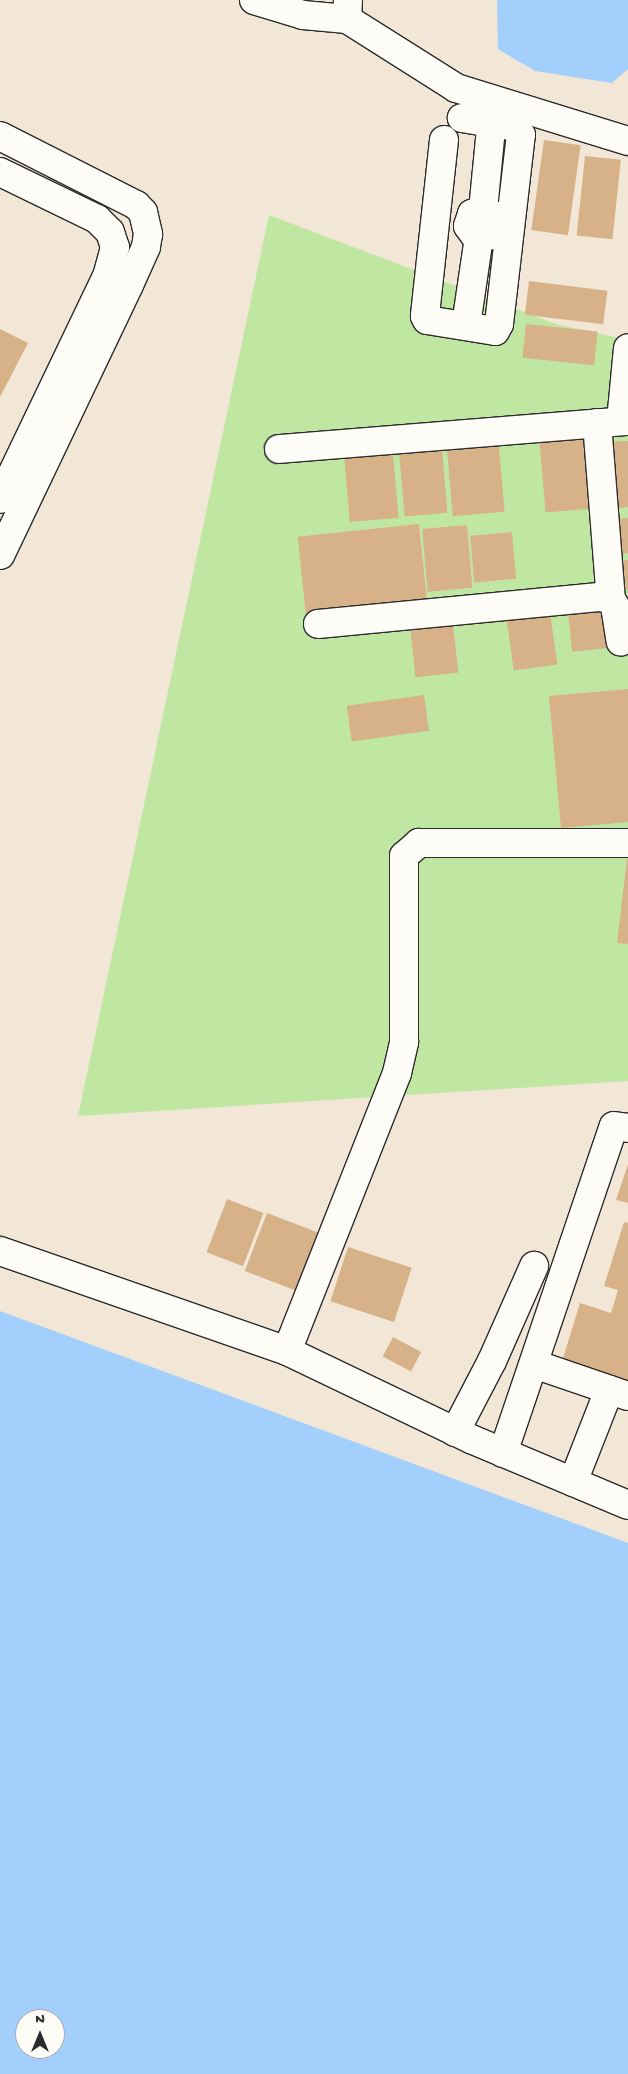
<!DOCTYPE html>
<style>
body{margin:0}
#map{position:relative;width:628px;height:2074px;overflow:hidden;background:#f2e6d6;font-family:"Gochi Hand",sans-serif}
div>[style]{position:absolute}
.green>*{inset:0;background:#c0e7a2}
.water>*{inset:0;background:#a3cffd}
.building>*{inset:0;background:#d7b188;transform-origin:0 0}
.roads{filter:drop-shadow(1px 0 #2b2b2b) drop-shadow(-1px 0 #2b2b2b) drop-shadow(0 1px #2b2b2b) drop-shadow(0 -1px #2b2b2b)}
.minor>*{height:28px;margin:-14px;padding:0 14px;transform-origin:14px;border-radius:14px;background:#fdfcf7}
span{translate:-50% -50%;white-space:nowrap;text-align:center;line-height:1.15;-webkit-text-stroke:4.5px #fdfcf7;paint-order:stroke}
.north{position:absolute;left:15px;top:2009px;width:50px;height:50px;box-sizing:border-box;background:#fdfcf7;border:1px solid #a9a8a5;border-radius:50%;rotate:0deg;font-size:14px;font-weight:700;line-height:20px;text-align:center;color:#2b2b2b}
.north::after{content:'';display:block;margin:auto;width:18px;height:22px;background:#2b2b2b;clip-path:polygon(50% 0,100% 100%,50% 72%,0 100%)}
</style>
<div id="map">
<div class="green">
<i style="clip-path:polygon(269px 215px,556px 324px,628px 340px,628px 1081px,78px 1116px)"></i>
</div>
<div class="water">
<i style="clip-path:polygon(497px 0,628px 0,628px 69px,612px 83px,535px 71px,498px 49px)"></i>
<i style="clip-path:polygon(evenodd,0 1311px,628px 1543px,628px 2074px,0 2074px,0 1311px,25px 2019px,55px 2019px,55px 2049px,25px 2049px,25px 2019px)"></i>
</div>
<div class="building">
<i style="left:544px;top:140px;width:37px;height:91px;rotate:8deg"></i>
<i style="left:585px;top:156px;width:36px;height:80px;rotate:6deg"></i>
<i style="left:529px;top:281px;width:79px;height:34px;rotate:7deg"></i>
<i style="left:526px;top:324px;width:72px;height:34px;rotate:6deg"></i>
<i style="clip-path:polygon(0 329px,28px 343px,0 397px)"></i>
<i style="left:583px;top:435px;width:74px;height:44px;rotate:85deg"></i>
<i style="left:498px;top:436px;width:76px;height:52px;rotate:85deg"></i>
<i style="left:441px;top:438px;width:75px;height:43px;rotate:85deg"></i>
<i style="clip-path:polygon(628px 441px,628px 507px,615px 509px,609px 442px)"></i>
<i style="left:392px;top:442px;width:76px;height:49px;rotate:85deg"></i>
<i style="clip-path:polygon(628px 518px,628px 553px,621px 554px,618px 519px)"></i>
<i style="left:419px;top:524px;width:81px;height:122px;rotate:84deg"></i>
<i style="left:467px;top:525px;width:63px;height:45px;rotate:85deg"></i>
<i style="left:512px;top:532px;width:47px;height:42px;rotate:85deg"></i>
<i style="clip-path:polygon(623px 560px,628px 560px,628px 589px,626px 590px)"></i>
<i style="left:549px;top:605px;width:60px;height:44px;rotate:82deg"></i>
<i style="left:606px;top:610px;width:38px;height:38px;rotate:84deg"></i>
<i style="left:453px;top:623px;width:50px;height:43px;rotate:84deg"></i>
<i style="clip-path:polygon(628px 689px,628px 822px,561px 828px,549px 696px)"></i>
<i style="left:424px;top:695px;width:36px;height:78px;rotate:82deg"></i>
<i style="clip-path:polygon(627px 859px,628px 859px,628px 944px,617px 943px)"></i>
<i style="clip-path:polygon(628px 1164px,628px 1203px,616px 1200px)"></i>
<i style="left:227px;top:1199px;width:39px;height:57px;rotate:21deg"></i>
<i style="left:267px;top:1213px;width:58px;height:62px;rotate:21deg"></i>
<i style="clip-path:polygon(624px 1222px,628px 1223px,628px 1390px,560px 1368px,580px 1303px,611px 1313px,618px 1290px,604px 1286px)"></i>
<i style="left:348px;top:1247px;width:67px;height:57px;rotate:18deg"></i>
<i style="left:393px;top:1337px;width:32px;height:22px;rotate:28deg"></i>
</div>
<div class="roads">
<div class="minor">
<i style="left:254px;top:0;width:51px;rotate:17deg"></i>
<i style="left:303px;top:15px;width:44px;rotate:5.2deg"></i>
<i style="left:348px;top:0;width:19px;rotate:93deg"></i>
<i style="left:347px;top:19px;width:129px;rotate:32.3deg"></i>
<i style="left:456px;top:88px;width:180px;rotate:17.1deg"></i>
<i style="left:0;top:136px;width:153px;rotate:26.9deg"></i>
<i style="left:136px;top:205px;width:10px;rotate:45deg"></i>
<i style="left:143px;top:212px;width:23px;rotate:77deg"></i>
<i style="left:148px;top:234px;width:13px;rotate:99deg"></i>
<i style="left:146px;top:247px;width:42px;rotate:114.1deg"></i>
<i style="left:129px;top:285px;width:299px;rotate:115.5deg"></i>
<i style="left:444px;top:140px;width:177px;rotate:96.2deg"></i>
<i style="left:425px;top:316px;width:4px;rotate:63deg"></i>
<i style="left:427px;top:320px;width:69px;rotate:9.2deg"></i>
<i style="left:495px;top:331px;width:8px;rotate:-60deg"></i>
<i style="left:499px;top:324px;width:190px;rotate:-83.4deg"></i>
<i style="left:521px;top:135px;width:9px;rotate:-122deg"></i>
<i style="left:516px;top:127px;width:55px;rotate:-170.5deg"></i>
<i style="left:0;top:172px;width:108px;rotate:25.9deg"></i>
<i style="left:97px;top:219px;width:18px;rotate:45deg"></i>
<i style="left:110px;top:232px;width:16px;rotate:72deg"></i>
<i style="left:115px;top:247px;width:30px;rotate:105deg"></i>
<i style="left:107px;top:276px;width:247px;rotate:115.6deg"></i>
<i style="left:483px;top:210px;width:11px;rotate:27deg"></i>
<i style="left:493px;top:215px;width:13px;rotate:72deg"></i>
<i style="left:497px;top:227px;width:9px;rotate:122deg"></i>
<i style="left:492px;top:235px;width:10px;rotate:169deg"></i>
<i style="left:482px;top:237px;width:9px;rotate:-159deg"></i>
<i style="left:474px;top:234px;width:10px;rotate:-127deg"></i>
<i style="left:468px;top:226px;width:13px;rotate:-72deg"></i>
<i style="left:472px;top:214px;width:12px;rotate:-20deg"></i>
<i style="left:483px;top:210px;width:102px;rotate:-84.4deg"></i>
<i style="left:466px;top:325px;width:89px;rotate:-81.6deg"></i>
<i style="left:621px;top:421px;width:73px;rotate:-84.5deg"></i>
<i style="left:597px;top:423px;width:177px;rotate:85.5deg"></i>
<i style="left:279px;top:449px;width:350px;rotate:-4.6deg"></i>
<i style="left:318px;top:624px;width:282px;rotate:-5.5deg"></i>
<i style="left:599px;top:597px;width:12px;rotate:9deg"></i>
<i style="left:611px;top:599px;width:8px;rotate:60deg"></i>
<i style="left:615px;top:606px;width:36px;rotate:81deg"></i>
<i style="left:0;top:1251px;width:304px;rotate:19.2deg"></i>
<i style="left:287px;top:1351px;width:204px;rotate:25.6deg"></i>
<i style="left:471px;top:1439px;width:170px;rotate:22.8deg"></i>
<i style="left:287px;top:1351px;width:299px;rotate:-68.4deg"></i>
<i style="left:397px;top:1073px;width:32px;rotate:-77deg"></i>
<i style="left:404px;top:1042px;width:186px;rotate:-90deg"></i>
<i style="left:404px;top:856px;width:20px;rotate:-41deg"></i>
<i style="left:419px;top:843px;width:209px"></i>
<i style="left:534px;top:1364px;width:99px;rotate:18.8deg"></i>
<i style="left:455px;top:1432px;width:80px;rotate:-62.5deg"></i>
<i style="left:492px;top:1361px;width:104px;rotate:-66.1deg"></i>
<i style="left:503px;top:1453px;width:345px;rotate:-71.3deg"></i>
<i style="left:614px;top:1126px;width:14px;rotate:8deg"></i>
<i style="left:573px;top:1482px;width:99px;rotate:-68.6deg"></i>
</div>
</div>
<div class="north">N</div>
</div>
